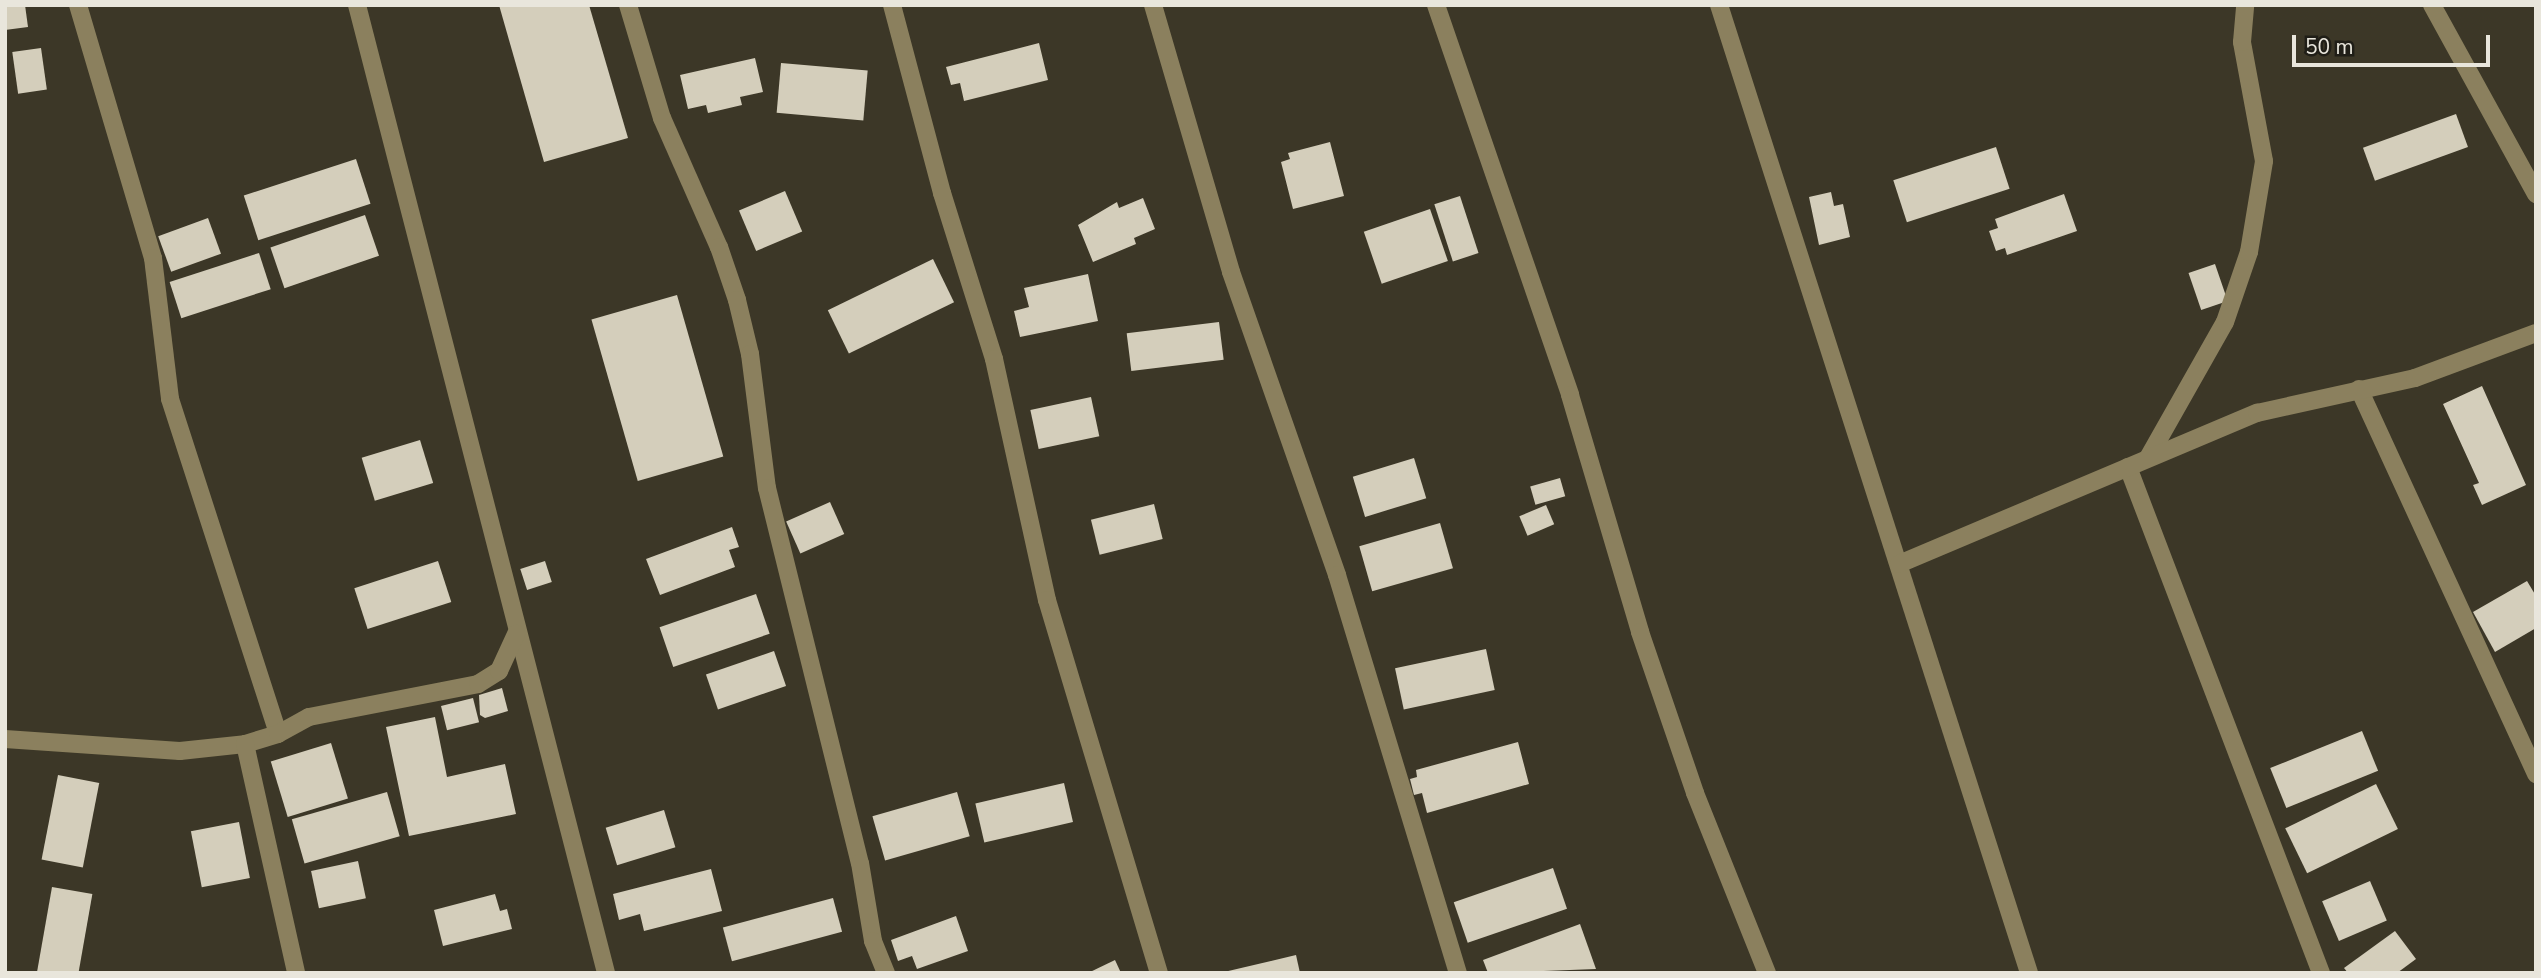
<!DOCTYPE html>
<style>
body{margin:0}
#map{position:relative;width:2541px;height:978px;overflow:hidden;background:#3c3727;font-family:"Nunito Sans",sans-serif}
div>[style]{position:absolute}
.building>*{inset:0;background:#d4cebb;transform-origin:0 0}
.minor>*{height:18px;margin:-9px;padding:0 9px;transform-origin:9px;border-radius:9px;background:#8b805e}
span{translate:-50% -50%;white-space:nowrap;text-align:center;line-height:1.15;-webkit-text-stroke:7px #201e17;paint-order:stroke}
.frame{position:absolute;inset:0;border:7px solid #e9e6dc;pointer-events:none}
.scale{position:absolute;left:2292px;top:35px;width:198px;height:32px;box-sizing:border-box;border:4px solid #e9e6dc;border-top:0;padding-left:9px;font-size:21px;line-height:24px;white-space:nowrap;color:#e9e6dc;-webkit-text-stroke:5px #201e17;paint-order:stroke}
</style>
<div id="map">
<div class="building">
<i style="clip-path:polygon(5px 5px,25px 5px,28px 27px,5px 30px)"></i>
<i style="clip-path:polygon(499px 5px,589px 5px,628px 138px,544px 162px)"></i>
<i style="clip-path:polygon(1039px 43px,1048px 80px,964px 101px,960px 83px,951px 85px,946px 67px)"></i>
<i style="left:41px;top:48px;width:42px;height:29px;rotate:82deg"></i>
<i style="clip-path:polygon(755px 58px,763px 92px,740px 97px,742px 105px,708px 113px,706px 105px,688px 109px,680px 75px)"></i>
<i style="left:781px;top:63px;width:87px;height:50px;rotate:5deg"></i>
<i style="left:2456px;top:114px;width:35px;height:99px;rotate:70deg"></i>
<i style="clip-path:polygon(1330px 142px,1344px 196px,1293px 209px,1281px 162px,1290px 159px,1288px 153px)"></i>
<i style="left:1996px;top:147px;width:44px;height:108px;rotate:72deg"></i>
<i style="left:356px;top:159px;width:47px;height:118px;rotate:72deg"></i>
<i style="left:785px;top:191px;width:44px;height:50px;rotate:67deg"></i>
<i style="clip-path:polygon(1831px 192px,1834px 206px,1843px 204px,1850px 237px,1819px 245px,1809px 197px)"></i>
<i style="clip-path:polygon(2064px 194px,2077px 231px,2007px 255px,2005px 248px,1996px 251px,1989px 231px,1998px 228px,1995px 219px)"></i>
<i style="left:1460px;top:196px;width:60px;height:27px;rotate:72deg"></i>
<i style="clip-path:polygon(1143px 198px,1155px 229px,1134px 238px,1136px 244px,1093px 262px,1078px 225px,1117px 202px,1119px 208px)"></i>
<i style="left:1430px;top:209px;width:55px;height:70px;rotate:71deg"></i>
<i style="left:365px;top:215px;width:43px;height:100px;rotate:71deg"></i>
<i style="left:208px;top:218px;width:38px;height:53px;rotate:70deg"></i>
<i style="left:259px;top:253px;width:38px;height:94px;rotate:72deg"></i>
<i style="left:933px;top:259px;width:48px;height:117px;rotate:64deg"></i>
<i style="left:2215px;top:264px;width:39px;height:28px;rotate:71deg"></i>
<i style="clip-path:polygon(1088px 274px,1098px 321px,1020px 337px,1014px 311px,1029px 307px,1024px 288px)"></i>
<i style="left:677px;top:295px;width:168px;height:89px;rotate:74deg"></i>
<i style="left:1219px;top:322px;width:38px;height:93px;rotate:83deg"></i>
<i style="clip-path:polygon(2482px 386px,2526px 485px,2482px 505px,2473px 485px,2479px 483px,2443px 404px)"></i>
<i style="left:1091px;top:397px;width:40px;height:62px;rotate:78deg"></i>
<i style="left:420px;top:440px;width:45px;height:61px;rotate:73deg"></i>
<i style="left:1414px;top:458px;width:42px;height:64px;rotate:73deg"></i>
<i style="left:1560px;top:478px;width:19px;height:31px;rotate:74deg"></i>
<i style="left:830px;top:502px;width:35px;height:48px;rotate:66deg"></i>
<i style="left:1154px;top:504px;width:36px;height:65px;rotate:76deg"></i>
<i style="left:1546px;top:505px;width:21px;height:29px;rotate:67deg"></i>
<i style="left:1440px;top:523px;width:47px;height:84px;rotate:74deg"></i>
<i style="clip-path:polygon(732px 527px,739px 547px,729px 550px,735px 567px,660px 595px,646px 559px)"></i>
<i style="left:438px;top:561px;width:43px;height:88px;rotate:72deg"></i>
<i style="left:545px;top:561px;width:22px;height:26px;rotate:72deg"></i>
<i style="clip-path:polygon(2527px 581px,2536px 596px,2536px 628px,2495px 652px,2473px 612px)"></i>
<i style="left:756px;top:594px;width:42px;height:102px;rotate:71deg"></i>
<i style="left:1486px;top:649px;width:42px;height:93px;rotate:78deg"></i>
<i style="left:774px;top:651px;width:37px;height:72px;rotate:71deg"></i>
<i style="clip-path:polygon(502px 688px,508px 711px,485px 718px,480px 715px,479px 695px)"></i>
<i style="left:473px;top:698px;width:25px;height:33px;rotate:76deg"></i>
<i style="clip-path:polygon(435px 717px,447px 777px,505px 764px,516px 814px,409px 836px,386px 727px)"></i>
<i style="left:2362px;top:731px;width:43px;height:99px;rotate:68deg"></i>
<i style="clip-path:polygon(1518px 742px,1529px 784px,1427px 813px,1422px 793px,1414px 795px,1410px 779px,1417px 777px,1416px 770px)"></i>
<i style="left:331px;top:743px;width:58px;height:63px;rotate:73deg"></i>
<i style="left:58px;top:775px;width:42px;height:86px;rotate:11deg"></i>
<i style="left:1064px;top:783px;width:40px;height:91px;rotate:77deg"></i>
<i style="left:2376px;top:784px;width:50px;height:101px;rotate:64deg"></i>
<i style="left:387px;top:792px;width:46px;height:99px;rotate:74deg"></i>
<i style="left:957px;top:792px;width:46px;height:88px;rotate:74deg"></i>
<i style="left:664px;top:810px;width:39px;height:61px;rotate:73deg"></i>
<i style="left:239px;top:822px;width:57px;height:49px;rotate:79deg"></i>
<i style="left:358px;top:861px;width:38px;height:48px;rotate:78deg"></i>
<i style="left:1553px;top:868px;width:43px;height:105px;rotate:71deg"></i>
<i style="clip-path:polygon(711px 869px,722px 911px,644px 931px,640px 914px,619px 920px,613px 894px)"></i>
<i style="left:2370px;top:881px;width:43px;height:52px;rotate:67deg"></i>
<i style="left:52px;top:887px;width:41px;height:87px;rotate:10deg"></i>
<i style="clip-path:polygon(495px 894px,500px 911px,507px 909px,512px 929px,443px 946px,434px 910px)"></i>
<i style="left:833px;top:898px;width:35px;height:114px;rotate:75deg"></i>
<i style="clip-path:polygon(956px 916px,968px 951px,917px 969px,912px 956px,898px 961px,891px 940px)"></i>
<i style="clip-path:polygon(1580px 924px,1596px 969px,1488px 973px,1483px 960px)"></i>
<i style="clip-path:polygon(2395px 931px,2416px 959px,2397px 973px,2348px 973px,2344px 968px)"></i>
<i style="clip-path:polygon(1296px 955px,1300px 973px,1224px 973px,1224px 972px)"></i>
<i style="clip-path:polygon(1115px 960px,1121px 973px,1088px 973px)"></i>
</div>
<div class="minor">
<i style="left:78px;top:5px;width:264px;rotate:73.5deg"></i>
<i style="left:153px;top:258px;width:142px;rotate:83.1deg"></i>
<i style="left:170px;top:399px;width:352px;rotate:72.1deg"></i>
<i style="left:357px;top:5px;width:1000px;rotate:75.57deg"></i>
<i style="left:628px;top:5px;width:118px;rotate:73.3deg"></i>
<i style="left:662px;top:118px;width:141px;rotate:66.2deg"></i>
<i style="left:719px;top:247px;width:56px;rotate:71.2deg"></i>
<i style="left:737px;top:300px;width:56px;rotate:76.5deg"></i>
<i style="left:750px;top:354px;width:135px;rotate:82.8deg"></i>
<i style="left:767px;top:488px;width:386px;rotate:76.1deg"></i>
<i style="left:860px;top:863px;width:79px;rotate:80.5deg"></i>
<i style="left:873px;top:941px;width:35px;rotate:68deg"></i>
<i style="left:892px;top:5px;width:195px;rotate:75.1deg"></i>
<i style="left:942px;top:193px;width:174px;rotate:72.6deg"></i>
<i style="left:994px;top:359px;width:247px;rotate:77.6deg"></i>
<i style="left:1047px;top:600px;width:389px;rotate:73.3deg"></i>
<i style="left:1153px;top:5px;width:278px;rotate:73.7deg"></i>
<i style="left:1231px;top:272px;width:321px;rotate:70.7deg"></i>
<i style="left:1337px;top:575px;width:416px;rotate:73.1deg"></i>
<i style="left:1436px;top:5px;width:412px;rotate:71deg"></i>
<i style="left:1570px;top:395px;width:247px;rotate:73.5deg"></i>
<i style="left:1640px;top:632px;width:170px;rotate:71.1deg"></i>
<i style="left:1695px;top:793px;width:194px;rotate:68.2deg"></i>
<i style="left:1719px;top:5px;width:1016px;rotate:72.24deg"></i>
<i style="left:2432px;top:5px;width:216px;rotate:61.2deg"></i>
<i style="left:2359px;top:389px;width:424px;rotate:65.3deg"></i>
<i style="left:2148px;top:458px;width:156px;rotate:-60.5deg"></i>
<i style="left:2225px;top:322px;width:74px;rotate:-71.1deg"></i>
<i style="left:2249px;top:252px;width:92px;rotate:-80.6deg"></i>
<i style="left:2264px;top:161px;width:121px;rotate:-100.5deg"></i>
<i style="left:2242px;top:42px;width:37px;rotate:-85deg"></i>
<i style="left:2128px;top:467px;width:542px;rotate:69.12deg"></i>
<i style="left:1899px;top:564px;width:389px;rotate:-22.9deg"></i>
<i style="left:2257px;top:413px;width:162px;rotate:-12.5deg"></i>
<i style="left:2415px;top:378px;width:129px;rotate:-20.4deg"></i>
<i style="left:5px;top:739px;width:175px;rotate:3.9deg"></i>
<i style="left:180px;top:751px;width:65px;rotate:-6.1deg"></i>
<i style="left:245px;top:744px;width:34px;rotate:-17deg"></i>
<i style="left:278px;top:734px;width:35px;rotate:-29deg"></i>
<i style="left:309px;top:717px;width:172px;rotate:-11deg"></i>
<i style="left:478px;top:684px;width:25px;rotate:-32deg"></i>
<i style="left:499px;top:671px;width:41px;rotate:-65.3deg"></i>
<i style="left:245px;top:744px;width:235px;rotate:77.4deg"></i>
</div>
<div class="frame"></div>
<div class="scale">50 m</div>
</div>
